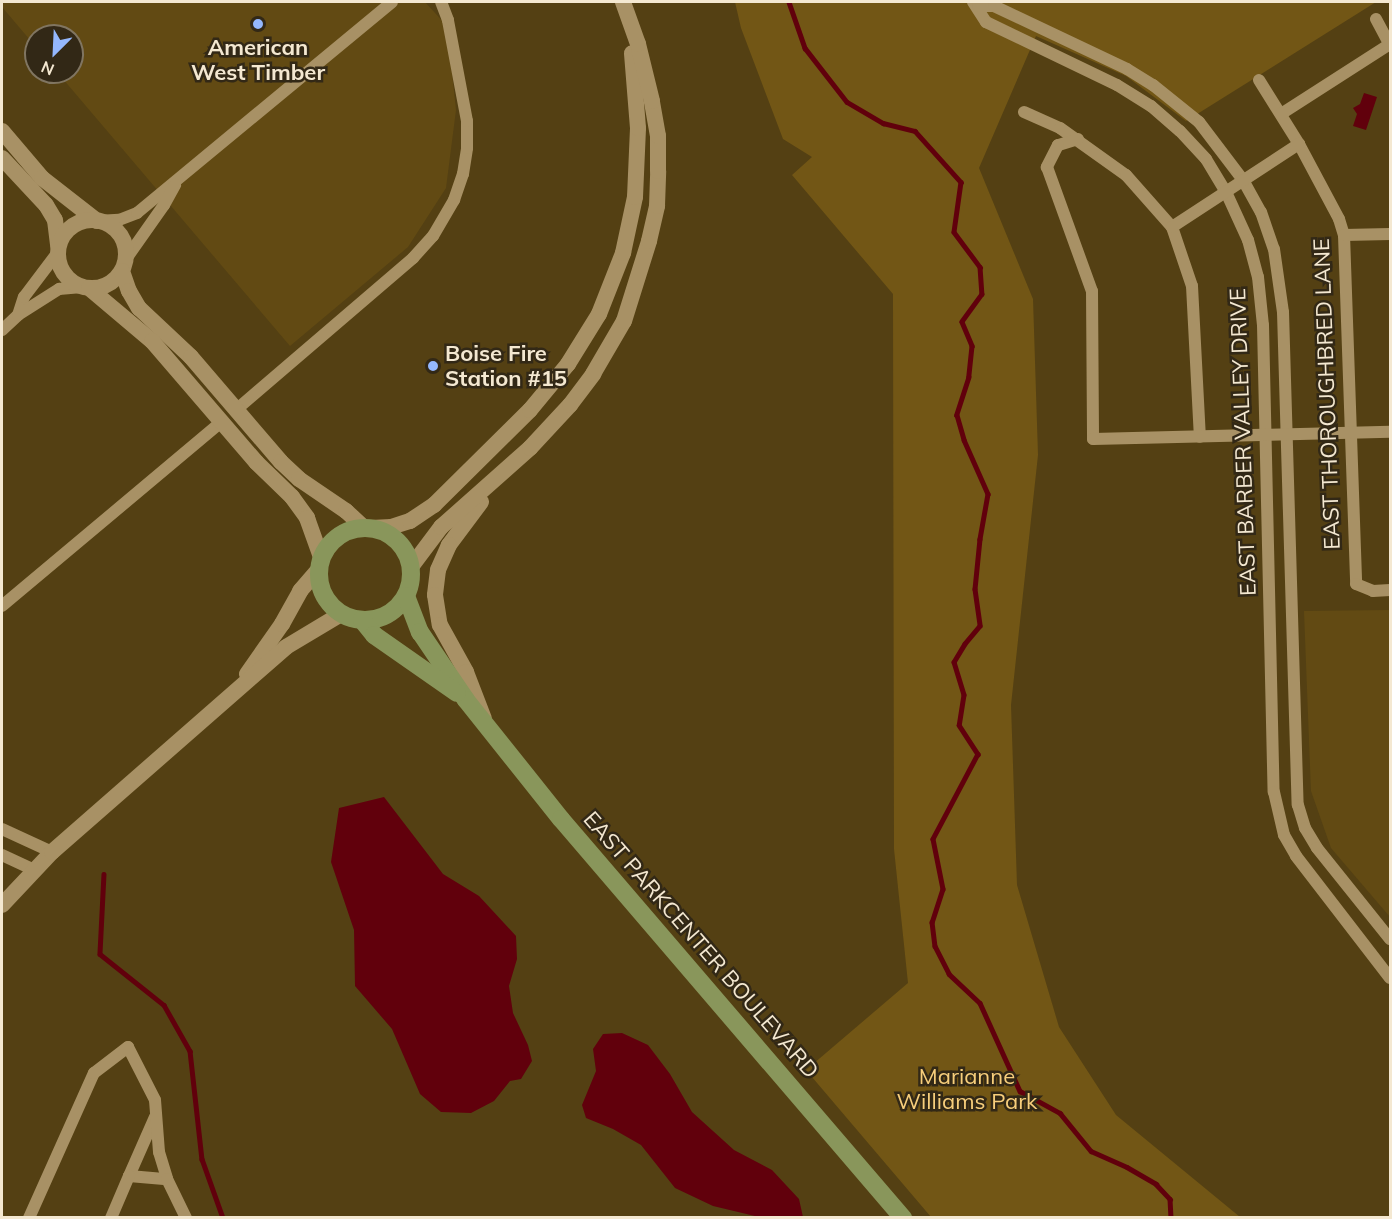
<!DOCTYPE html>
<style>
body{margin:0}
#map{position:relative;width:1392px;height:1219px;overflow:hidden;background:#544013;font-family:Mulish,sans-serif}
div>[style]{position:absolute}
.built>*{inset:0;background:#624a13}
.green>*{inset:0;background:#725615}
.water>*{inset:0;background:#61000c}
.stream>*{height:4.5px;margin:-2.25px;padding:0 2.25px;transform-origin:2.25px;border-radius:2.25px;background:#61000c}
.minor>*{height:12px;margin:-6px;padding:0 6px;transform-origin:6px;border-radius:6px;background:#a89165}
.tertiary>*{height:16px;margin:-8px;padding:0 8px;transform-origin:8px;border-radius:8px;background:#a89165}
.tertiary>.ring{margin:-8px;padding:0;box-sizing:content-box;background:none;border:16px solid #a89165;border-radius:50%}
.secondary>*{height:18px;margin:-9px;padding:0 9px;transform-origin:9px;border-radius:9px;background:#89965b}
.secondary>.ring{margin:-9px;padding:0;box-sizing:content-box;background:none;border:18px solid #89965b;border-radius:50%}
.dots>*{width:16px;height:16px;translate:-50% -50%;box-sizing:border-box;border:3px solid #322816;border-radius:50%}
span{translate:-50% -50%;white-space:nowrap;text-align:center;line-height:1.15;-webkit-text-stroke:5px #322816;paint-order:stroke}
.poi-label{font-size:22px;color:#f4e8d1;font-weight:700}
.left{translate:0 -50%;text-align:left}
.street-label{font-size:22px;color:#f4e8d1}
.park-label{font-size:22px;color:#f7ce7b}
.frame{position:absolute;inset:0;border:3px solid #f4e8d1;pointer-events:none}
.north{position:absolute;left:24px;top:24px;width:60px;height:60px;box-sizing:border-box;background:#322816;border:2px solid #807561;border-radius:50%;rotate:204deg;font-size:16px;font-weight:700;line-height:24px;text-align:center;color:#f4e8d1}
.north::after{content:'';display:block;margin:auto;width:21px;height:27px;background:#94b7fd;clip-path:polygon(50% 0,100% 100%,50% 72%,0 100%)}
</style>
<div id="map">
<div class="built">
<i style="clip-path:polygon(2px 2px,425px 2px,447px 26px,456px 110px,446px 188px,408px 247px,290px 346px,57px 72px,72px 72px,72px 36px,36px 36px,36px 47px,2px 7px)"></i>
<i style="clip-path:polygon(1390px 610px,1390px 917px,1331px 848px,1311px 791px,1304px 611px)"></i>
</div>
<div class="green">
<i style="clip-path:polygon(735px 2px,1376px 2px,1186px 121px,1126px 76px,1036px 36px,979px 168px,1033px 299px,1038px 455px,1011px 705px,1017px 885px,1059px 1027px,1116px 1115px,1240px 1217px,931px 1217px,806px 1070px,908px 983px,894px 849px,893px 294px,792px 175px,812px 157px,783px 139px,741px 28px)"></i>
</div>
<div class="water">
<i style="clip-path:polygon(1364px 93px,1377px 97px,1366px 130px,1353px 126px,1357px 114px,1353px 108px,1360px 104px)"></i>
<i style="clip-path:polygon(384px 797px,443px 874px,479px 896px,516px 936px,517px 959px,509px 986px,513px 1013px,528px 1045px,532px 1061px,521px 1079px,510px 1081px,494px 1101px,471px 1113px,441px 1112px,420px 1094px,392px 1029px,355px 986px,354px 930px,331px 862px,339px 808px)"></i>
<i style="clip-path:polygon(622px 1033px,648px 1045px,670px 1074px,692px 1112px,734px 1150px,772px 1170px,799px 1199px,803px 1217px,759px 1217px,713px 1206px,675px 1188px,641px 1145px,613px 1129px,586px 1118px,582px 1105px,596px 1071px,593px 1049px,603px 1034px)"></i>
</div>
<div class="stream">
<i style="left:789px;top:2px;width:49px;rotate:70.8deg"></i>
<i style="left:805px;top:48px;width:68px;rotate:52.1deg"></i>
<i style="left:847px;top:102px;width:42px;rotate:30.3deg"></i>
<i style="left:883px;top:123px;width:33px;rotate:14deg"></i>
<i style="left:915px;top:131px;width:69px;rotate:48deg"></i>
<i style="left:961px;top:182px;width:50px;rotate:98deg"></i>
<i style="left:954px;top:232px;width:44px;rotate:53.4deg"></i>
<i style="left:980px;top:267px;width:27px;rotate:86deg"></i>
<i style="left:982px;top:294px;width:34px;rotate:126deg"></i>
<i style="left:962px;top:322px;width:26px;rotate:67deg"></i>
<i style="left:972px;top:346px;width:31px;rotate:96deg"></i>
<i style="left:969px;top:377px;width:40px;rotate:108deg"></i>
<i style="left:957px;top:415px;width:26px;rotate:74deg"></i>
<i style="left:964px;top:440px;width:59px;rotate:66deg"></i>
<i style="left:988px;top:494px;width:46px;rotate:100.1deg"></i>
<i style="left:980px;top:539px;width:50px;rotate:95.7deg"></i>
<i style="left:975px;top:589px;width:37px;rotate:82deg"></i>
<i style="left:980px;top:626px;width:23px;rotate:130deg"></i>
<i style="left:965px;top:644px;width:21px;rotate:121deg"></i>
<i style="left:954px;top:662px;width:34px;rotate:73deg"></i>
<i style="left:964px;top:695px;width:30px;rotate:99deg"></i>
<i style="left:959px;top:725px;width:35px;rotate:57deg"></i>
<i style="left:978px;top:754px;width:96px;rotate:117.9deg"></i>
<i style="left:933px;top:839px;width:51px;rotate:78.7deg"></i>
<i style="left:943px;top:889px;width:35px;rotate:108deg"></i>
<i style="left:932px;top:922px;width:24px;rotate:83deg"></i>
<i style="left:935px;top:946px;width:31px;rotate:63deg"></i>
<i style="left:949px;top:974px;width:42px;rotate:43.1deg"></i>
<i style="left:980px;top:1003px;width:97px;rotate:65.6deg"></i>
<i style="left:1020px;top:1091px;width:46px;rotate:28.8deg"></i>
<i style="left:1060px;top:1113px;width:49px;rotate:50.8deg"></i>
<i style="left:1091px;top:1151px;width:39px;rotate:24deg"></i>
<i style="left:1127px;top:1167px;width:34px;rotate:30deg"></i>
<i style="left:1156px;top:1184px;width:21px;rotate:47deg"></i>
<i style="left:1170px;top:1199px;width:19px;rotate:87deg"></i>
<i style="left:104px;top:874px;width:80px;rotate:92.9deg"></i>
<i style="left:100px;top:954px;width:82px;rotate:38.6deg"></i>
<i style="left:164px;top:1005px;width:53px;rotate:60.5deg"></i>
<i style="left:190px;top:1051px;width:109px;rotate:83.7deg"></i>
<i style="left:202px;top:1159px;width:63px;rotate:70.4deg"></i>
</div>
<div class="minor">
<i style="left:973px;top:2px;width:24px;rotate:57deg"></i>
<i style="left:986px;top:22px;width:145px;rotate:25.7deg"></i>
<i style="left:1117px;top:85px;width:40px;rotate:32deg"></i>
<i style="left:1151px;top:106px;width:38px;rotate:41deg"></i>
<i style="left:1180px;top:131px;width:38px;rotate:47deg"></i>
<i style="left:1206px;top:159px;width:39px;rotate:59deg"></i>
<i style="left:1226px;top:192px;width:53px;rotate:65.4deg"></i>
<i style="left:1248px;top:240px;width:38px;rotate:75deg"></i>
<i style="left:1258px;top:277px;width:48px;rotate:84.1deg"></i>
<i style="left:1263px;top:325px;width:467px;rotate:88.7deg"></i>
<i style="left:1274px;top:792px;width:44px;rotate:76.9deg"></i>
<i style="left:1284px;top:835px;width:24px;rotate:60deg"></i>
<i style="left:1296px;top:856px;width:154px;rotate:52.4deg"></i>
<i style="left:978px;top:6px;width:16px"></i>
<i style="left:994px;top:6px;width:147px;rotate:25.3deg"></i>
<i style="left:1127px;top:69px;width:31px;rotate:32deg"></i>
<i style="left:1153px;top:85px;width:59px;rotate:38.8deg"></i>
<i style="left:1199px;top:122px;width:73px;rotate:52.8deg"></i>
<i style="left:1243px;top:180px;width:37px;rotate:61deg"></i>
<i style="left:1261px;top:212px;width:39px;rotate:71deg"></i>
<i style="left:1274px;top:249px;width:64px;rotate:81.9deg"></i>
<i style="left:1283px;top:312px;width:493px;rotate:88.3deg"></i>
<i style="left:1298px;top:805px;width:24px;rotate:73deg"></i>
<i style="left:1305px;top:828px;width:23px;rotate:59deg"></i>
<i style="left:1317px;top:848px;width:117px;rotate:51.3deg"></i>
<i style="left:1376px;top:19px;width:30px;rotate:62deg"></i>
<i style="left:1259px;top:80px;width:75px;rotate:58deg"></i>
<i style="left:1299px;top:144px;width:85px;rotate:61.9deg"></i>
<i style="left:1339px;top:219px;width:17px;rotate:73deg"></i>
<i style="left:1344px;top:235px;width:349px;rotate:88deg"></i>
<i style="left:1356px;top:584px;width:18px;rotate:22deg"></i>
<i style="left:1373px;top:591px;width:17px;rotate:-3deg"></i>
<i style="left:1024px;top:112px;width:39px;rotate:24deg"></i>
<i style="left:1060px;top:128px;width:81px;rotate:35.5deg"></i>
<i style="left:1126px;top:175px;width:69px;rotate:48.5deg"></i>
<i style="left:1172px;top:227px;width:62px;rotate:71.3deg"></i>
<i style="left:1192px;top:286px;width:151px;rotate:87deg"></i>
<i style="left:1281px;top:114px;width:130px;rotate:-32.7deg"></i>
<i style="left:1078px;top:139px;width:21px;rotate:163deg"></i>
<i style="left:1058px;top:145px;width:25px;rotate:117deg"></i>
<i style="left:1047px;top:167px;width:132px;rotate:70.1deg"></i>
<i style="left:1092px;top:291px;width:148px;rotate:89.6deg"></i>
<i style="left:1093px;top:439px;width:297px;rotate:-1.4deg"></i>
<i style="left:97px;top:221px;width:22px;rotate:-3deg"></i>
<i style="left:119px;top:220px;width:19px;rotate:-21deg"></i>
<i style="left:137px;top:213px;width:331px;rotate:-39.6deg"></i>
<i style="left:1172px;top:227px;width:152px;rotate:-33.2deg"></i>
<i style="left:1344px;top:235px;width:46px;rotate:-1.2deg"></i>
<i style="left:126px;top:259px;width:66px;rotate:-54.9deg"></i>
<i style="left:164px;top:205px;width:23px;rotate:-61deg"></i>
<i style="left:18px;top:315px;width:19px;rotate:-72deg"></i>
<i style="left:24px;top:297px;width:56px;rotate:-52.9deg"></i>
<i style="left:2px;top:330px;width:22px;rotate:-43deg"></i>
<i style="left:18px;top:315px;width:49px;rotate:-32.4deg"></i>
<i style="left:59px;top:289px;width:23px;rotate:-5deg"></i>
<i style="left:237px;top:409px;width:232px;rotate:-40.6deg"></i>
<i style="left:413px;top:258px;width:30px;rotate:-48deg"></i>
<i style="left:433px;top:236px;width:42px;rotate:-59.7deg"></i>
<i style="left:454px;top:200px;width:28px;rotate:-71deg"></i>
<i style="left:463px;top:174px;width:26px;rotate:-81deg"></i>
<i style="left:467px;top:148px;width:27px;rotate:-90deg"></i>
<i style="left:467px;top:121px;width:103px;rotate:-100.7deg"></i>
<i style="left:448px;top:20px;width:19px;rotate:-111deg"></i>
<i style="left:2px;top:606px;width:286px;rotate:-40deg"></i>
<i style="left:2px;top:829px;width:55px;rotate:24.7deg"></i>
<i style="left:2px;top:855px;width:35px;rotate:25deg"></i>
<i style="left:155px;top:1117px;width:64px;rotate:113.8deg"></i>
<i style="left:129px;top:1176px;width:38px;rotate:5deg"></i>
<i style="left:29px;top:1218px;width:159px;rotate:-65.9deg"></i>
<i style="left:94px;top:1073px;width:43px;rotate:-37.4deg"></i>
<i style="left:128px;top:1047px;width:59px;rotate:63deg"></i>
<i style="left:155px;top:1100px;width:52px;rotate:85.6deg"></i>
<i style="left:159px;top:1152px;width:28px;rotate:73deg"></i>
<i style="left:167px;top:1179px;width:43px;rotate:64deg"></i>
<i style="left:111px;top:1218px;width:46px;rotate:-66.8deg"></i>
</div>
<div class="tertiary">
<i style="left:2px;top:131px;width:62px;rotate:49.6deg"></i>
<i style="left:42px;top:178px;width:70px;rotate:38deg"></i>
<i style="left:2px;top:158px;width:64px;rotate:46.9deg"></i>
<i style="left:46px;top:205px;width:17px;rotate:59deg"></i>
<i style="left:55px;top:220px;width:26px;rotate:83deg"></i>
<i class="ring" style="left:58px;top:220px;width:52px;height:52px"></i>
<i style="left:122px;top:271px;width:21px;rotate:71deg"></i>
<i style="left:129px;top:291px;width:20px;rotate:60deg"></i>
<i style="left:139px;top:308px;width:71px;rotate:43.3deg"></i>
<i style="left:191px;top:357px;width:138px;rotate:49.4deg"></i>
<i style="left:281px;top:462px;width:25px;rotate:43deg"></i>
<i style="left:299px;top:479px;width:57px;rotate:34.2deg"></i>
<i style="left:346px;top:511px;width:23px;rotate:43deg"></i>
<i style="left:89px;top:288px;width:82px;rotate:40.1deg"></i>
<i style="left:152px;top:341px;width:160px;rotate:49.3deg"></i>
<i style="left:256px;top:462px;width:50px;rotate:44.2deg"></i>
<i style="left:292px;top:497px;width:26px;rotate:54deg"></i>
<i style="left:307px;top:518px;width:41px;rotate:70.3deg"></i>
<i style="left:481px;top:502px;width:54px;rotate:126.7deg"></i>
<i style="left:449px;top:545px;width:27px;rotate:114deg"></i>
<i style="left:438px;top:570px;width:25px;rotate:97deg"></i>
<i style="left:435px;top:595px;width:30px;rotate:81deg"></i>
<i style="left:440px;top:625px;width:54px;rotate:61deg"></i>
<i style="left:466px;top:672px;width:50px;rotate:69deg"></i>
<i style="left:371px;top:528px;width:20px;rotate:-3deg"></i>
<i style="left:391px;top:527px;width:20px;rotate:-18deg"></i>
<i style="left:410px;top:521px;width:29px;rotate:-34deg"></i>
<i style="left:434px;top:505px;width:135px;rotate:-44.7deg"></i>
<i style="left:530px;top:410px;width:60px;rotate:-50.4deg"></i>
<i style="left:568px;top:364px;width:59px;rotate:-58.2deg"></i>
<i style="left:599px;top:314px;width:66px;rotate:-68.5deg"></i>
<i style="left:623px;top:253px;width:57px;rotate:-77.9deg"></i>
<i style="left:635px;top:197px;width:69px;rotate:-87.5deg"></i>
<i style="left:638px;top:128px;width:75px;rotate:-94.6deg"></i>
<i style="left:411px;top:567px;width:50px;rotate:-53.1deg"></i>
<i style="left:441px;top:527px;width:119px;rotate:-41.6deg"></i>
<i style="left:530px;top:448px;width:59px;rotate:-47.1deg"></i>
<i style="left:570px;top:405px;width:39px;rotate:-53deg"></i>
<i style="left:593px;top:374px;width:61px;rotate:-59.7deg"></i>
<i style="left:624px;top:321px;width:84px;rotate:-72.6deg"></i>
<i style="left:649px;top:241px;width:36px;rotate:-77deg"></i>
<i style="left:657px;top:206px;width:35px;rotate:-88deg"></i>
<i style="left:658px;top:171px;width:35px;rotate:-90deg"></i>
<i style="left:658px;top:136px;width:36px;rotate:-100deg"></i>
<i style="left:652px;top:101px;width:59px;rotate:-103.8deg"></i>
<i style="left:638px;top:44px;width:45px;rotate:-109.7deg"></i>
<i style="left:247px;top:674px;width:61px;rotate:-55deg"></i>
<i style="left:282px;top:624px;width:38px;rotate:-61deg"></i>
<i style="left:300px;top:591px;width:28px;rotate:-49deg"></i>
<i style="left:2px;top:905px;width:73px;rotate:-46.7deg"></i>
<i style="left:52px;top:852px;width:311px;rotate:-41.2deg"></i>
<i style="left:286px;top:647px;width:64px;rotate:-31deg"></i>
</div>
<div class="secondary">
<i class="ring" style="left:319px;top:528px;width:74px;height:74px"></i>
<i style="left:406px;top:596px;width:39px;rotate:69deg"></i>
<i style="left:420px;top:632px;width:82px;rotate:55.9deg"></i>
<i style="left:466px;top:700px;width:152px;rotate:51.4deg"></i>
<i style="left:561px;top:819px;width:526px;rotate:49.4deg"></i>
<i style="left:362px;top:620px;width:19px;rotate:51deg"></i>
<i style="left:374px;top:635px;width:101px;rotate:34.9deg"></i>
</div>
<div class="dots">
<i style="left:258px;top:24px;background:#94b7fd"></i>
<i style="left:433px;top:366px;background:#94b7fd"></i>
</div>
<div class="poi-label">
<span style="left:258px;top:60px">American<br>West Timber</span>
<span class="left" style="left:445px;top:366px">Boise Fire<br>Station #15</span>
</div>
<div class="street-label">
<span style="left:1327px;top:394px;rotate:-92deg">EAST THOROUGHBRED LANE</span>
<span style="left:1243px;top:442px;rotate:-92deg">EAST BARBER VALLEY DRIVE</span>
<span style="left:701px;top:945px;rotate:49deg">EAST PARKCENTER BOULEVARD</span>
</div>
<div class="park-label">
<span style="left:967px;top:1089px">Marianne<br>Williams Park</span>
</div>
<div class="frame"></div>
<div class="north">N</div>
</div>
